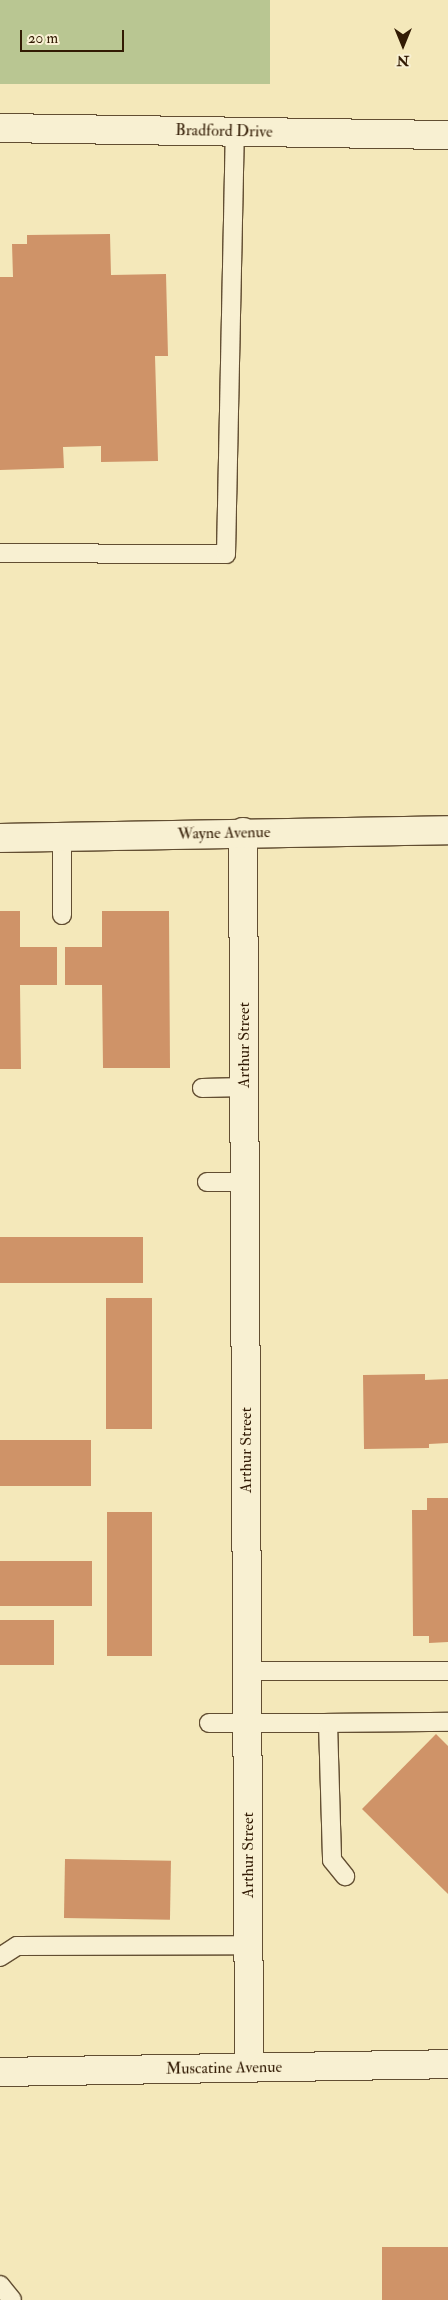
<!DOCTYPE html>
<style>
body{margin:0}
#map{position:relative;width:448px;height:2300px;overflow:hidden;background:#f4e8ba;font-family:"IM FELL Double Pica",serif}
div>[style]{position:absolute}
.green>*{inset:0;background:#b9c692;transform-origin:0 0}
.building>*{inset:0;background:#cf9368;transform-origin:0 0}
.roads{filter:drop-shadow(1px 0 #624e32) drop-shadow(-1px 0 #624e32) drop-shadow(0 1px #624e32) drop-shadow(0 -1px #624e32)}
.service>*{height:18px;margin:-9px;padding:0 9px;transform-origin:9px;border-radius:9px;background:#f8f0d2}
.minor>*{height:28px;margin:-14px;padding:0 14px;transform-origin:14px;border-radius:14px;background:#f8f0d2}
.secondary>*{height:28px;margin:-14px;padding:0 14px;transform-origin:14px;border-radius:14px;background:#f8f0d2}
span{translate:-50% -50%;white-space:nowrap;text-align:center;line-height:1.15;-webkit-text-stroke:4px #f8f0d2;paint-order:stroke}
.street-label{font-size:16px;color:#321b04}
.north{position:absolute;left:378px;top:20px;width:50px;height:50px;-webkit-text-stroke:4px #f8f0d2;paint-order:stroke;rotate:180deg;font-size:14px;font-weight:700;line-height:20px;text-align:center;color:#321b04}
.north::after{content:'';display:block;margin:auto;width:18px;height:22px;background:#321b04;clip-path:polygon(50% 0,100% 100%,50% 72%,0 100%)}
.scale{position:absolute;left:20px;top:30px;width:104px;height:22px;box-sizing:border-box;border:2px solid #321b04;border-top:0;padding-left:6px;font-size:15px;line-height:18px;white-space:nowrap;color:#321b04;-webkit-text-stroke:4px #f8f0d2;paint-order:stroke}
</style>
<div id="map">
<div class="green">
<i style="left:0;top:0;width:270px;height:84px"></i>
</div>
<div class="building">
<i style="clip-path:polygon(110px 234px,111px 275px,166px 274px,168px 356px,155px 356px,158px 461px,101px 462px,101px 446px,63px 447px,64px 468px,0 470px,0 277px,13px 277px,12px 244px,27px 244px,27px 235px)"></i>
<i style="clip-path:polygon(0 911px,20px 911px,20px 947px,57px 947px,57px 985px,20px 985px,21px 1069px,0 1069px)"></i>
<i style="clip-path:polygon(102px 911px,169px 911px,170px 1068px,103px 1068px,102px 985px,65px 985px,65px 947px,102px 947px)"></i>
<i style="left:143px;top:1237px;width:46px;height:143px;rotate:90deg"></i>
<i style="left:106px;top:1298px;width:46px;height:131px"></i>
<i style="clip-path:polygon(425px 1374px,425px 1380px,448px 1379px,448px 1443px,429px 1444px,429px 1448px,364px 1449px,363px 1375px)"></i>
<i style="left:0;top:1440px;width:91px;height:46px"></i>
<i style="clip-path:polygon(427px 1498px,448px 1498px,448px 1642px,429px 1643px,429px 1636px,413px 1636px,412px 1510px,427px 1510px)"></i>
<i style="left:107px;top:1512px;width:45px;height:144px"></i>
<i style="left:0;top:1561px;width:92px;height:45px"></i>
<i style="left:0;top:1620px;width:54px;height:45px"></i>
<i style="clip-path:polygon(436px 1734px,448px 1746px,448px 1894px,362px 1809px)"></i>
<i style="left:65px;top:1859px;width:106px;height:59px;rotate:1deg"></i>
<i style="left:448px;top:2247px;width:53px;height:66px;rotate:90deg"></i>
</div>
<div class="roads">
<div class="service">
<i style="left:0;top:553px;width:226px;rotate:0.3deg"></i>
<i style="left:226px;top:554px;width:423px;rotate:-88.8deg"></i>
<i style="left:62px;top:915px;width:79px;rotate:-90deg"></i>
<i style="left:202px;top:1088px;width:43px;rotate:-1.3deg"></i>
<i style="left:207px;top:1182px;width:38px"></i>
<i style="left:248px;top:1671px;width:200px"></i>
<i style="left:209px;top:1723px;width:119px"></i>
<i style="left:328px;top:1723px;width:137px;rotate:88.3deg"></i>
<i style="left:332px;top:1860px;width:21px;rotate:51deg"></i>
<i style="left:328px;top:1723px;width:120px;rotate:-0.5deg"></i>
<i style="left:0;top:1957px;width:20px;rotate:-33deg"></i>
<i style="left:17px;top:1946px;width:232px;rotate:-0.2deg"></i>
<i style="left:0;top:2285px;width:19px;rotate:51deg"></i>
</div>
<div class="minor">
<i style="left:0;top:128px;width:448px;rotate:0.9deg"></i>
<i style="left:243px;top:832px;width:1236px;rotate:89.72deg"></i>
<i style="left:0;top:838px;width:448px;rotate:-1deg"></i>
</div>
<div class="secondary">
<i style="left:0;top:2072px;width:448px;rotate:-1deg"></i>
</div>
</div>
<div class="street-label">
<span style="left:224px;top:131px;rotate:1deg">Bradford Drive</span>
<span style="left:224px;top:833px;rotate:-1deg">Wayne Avenue</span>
<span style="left:244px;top:1045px;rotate:-90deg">Arthur Street</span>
<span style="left:246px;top:1450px;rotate:-90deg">Arthur Street</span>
<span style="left:248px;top:1855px;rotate:-90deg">Arthur Street</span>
<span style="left:224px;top:2068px;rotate:-1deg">Muscatine Avenue</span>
</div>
<div class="north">N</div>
<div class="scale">20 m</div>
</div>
